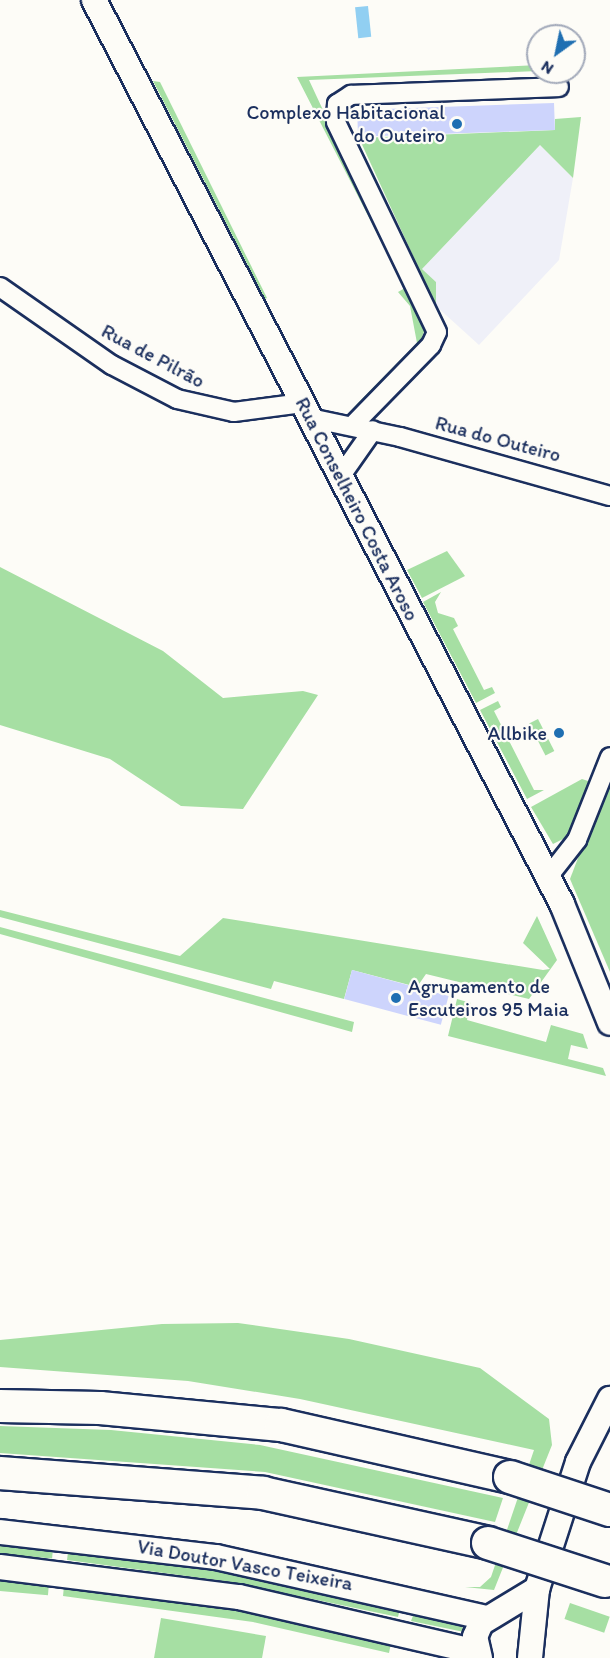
<!DOCTYPE html>
<meta charset="utf-8">
<style>
body{margin:0}
#map{position:relative;width:610px;height:1658px;overflow:hidden;background:#fdfcf7;font-family:Itim,sans-serif}
div>[style]{position:absolute}
.built>*{inset:0;background:#eff0f8}
.green>*{inset:0;background:#a6dfa3;transform-origin:0 0}
.water>*{inset:0;background:#91cff2;transform-origin:0 0}
.building>*{inset:0;background:#cdd4fc;transform-origin:0 0}
.roads{filter:drop-shadow(2px 0 #1b2f5e) drop-shadow(-2px 0 #1b2f5e) drop-shadow(0 2px #1b2f5e) drop-shadow(0 -2px #1b2f5e)}
.minor>*{height:18px;margin:-9px;padding:0 9px;transform-origin:9px;border-radius:9px;background:#fdfcf7}
.secondary>*{height:24px;margin:-12px;padding:0 12px;transform-origin:12px;border-radius:12px;background:#fdfcf7}
.motorway>*{height:32px;margin:-16px;padding:0 16px;transform-origin:16px;border-radius:16px;background:#fdfcf7}
.bridges{filter:drop-shadow(2px 0 #1b2f5e) drop-shadow(-2px 0 #1b2f5e) drop-shadow(0 2px #1b2f5e) drop-shadow(0 -2px #1b2f5e)}
.motorway-bridge>*{height:32px;margin:-16px;padding:0 16px;transform-origin:16px;border-radius:16px;background:#fdfcf7}
.dots>*{width:16px;height:16px;translate:-50% -50%;box-sizing:border-box;border:3px solid #fdfcf7;border-radius:50%}
span{translate:-50% -50%;white-space:nowrap;text-align:center;line-height:1.15;-webkit-text-stroke:4.5px #fdfcf7;paint-order:stroke}
.poi-label{font-size:20px;color:#1b2f5e}
.right{translate:-100% -50%;text-align:right}
.left{translate:0 -50%;text-align:left}
.street-label{font-size:20px;color:#1b2f5e}
.north{position:absolute;left:526px;top:24px;width:60px;height:60px;box-sizing:border-box;background:#fdfcf7;border:2px solid #a3aaba;border-radius:50%;rotate:213deg;font-size:16px;font-weight:700;line-height:24px;text-align:center;color:#1b2f5e}
.north::after{content:'';display:block;margin:auto;width:21px;height:27px;background:#1f6fb2;clip-path:polygon(50% 0,100% 100%,50% 72%,0 100%)}
</style>
<div id="map">
<div class="built">
<i style="clip-path:polygon(540px 145px,573px 178px,559px 260px,479px 345px,436px 306px,436px 282px,422px 269px)"></i>
</div>
<div class="green">
<i style="clip-path:polygon(538px 65px,538px 71px,309px 80px,425px 329px,418px 347px,350px 411px,417px 343px,410px 306px,398px 292px,405px 288px,297px 77px)"></i>
<i style="clip-path:polygon(153px 81px,160px 82px,267px 298px,265px 299px)"></i>
<i style="clip-path:polygon(581px 117px,573px 178px,540px 145px,422px 269px,436px 282px,436px 306px,359px 138px,555px 130px,555px 119px)"></i>
<i style="clip-path:polygon(447px 551px,465px 576px,422px 598px,407px 570px)"></i>
<i style="clip-path:polygon(0 567px,163px 651px,223px 698px,303px 691px,318px 695px,243px 809px,181px 806px,110px 759px,0 725px)"></i>
<i style="clip-path:polygon(441px 592px,435px 602px,438px 613px,454px 618px,458px 626px,453px 629px,484px 690px,492px 687px,495px 693px,476px 703px,423px 602px)"></i>
<i style="clip-path:polygon(498px 701px,501px 707px,494px 711px,534px 790px,544px 790px,527px 799px,480px 710px)"></i>
<i style="left:538px;top:719px;width:36px;height:10px;rotate:63deg"></i>
<i style="clip-path:polygon(610px 774px,610px 972px,570px 879px)"></i>
<i style="clip-path:polygon(582px 779px,591px 782px,571px 835px,553px 844px,531px 807px)"></i>
<i style="clip-path:polygon(0 910px,180px 956px,223px 918px,543px 970px,550px 969px,523px 943px,537px 916px,557px 960px,529px 999px,426px 974px,417px 987px,352px 970px,344px 999px,274px 981px,271px 989px,0 917px)"></i>
<i style="clip-path:polygon(0 927px,354px 1022px,352px 1032px,0 934px)"></i>
<i style="clip-path:polygon(457px 999px,471px 1003px,467px 1020px,546px 1042px,551px 1025px,583px 1034px,588px 1049px,571px 1045px,568px 1059px,603px 1068px,606px 1076px,448px 1036px)"></i>
<i style="clip-path:polygon(238px 1323px,349px 1339px,480px 1368px,549px 1419px,552px 1445px,494px 1590px,465px 1587px,480px 1587px,491px 1577px,534px 1450px,300px 1399px,188px 1381px,0 1367px,0 1340px,162px 1324px)"></i>
<i style="clip-path:polygon(0 1426px,111px 1430px,260px 1445px,503px 1498px,495px 1522px,265px 1472px,0 1453px)"></i>
<i style="left:0;top:1546px;width:53px;height:8px;rotate:5deg"></i>
<i style="clip-path:polygon(68px 1552px,205px 1569px,400px 1609px,398px 1617px,231px 1582px,67px 1560px)"></i>
<i style="left:0;top:1581px;width:49px;height:10px;rotate:5deg"></i>
<i style="clip-path:polygon(64px 1586px,228px 1608px,391px 1643px,389px 1653px,253px 1622px,63px 1596px)"></i>
<i style="left:570px;top:1603px;width:42px;height:17px;rotate:19deg"></i>
<i style="clip-path:polygon(414px 1613px,462px 1626px,464px 1632px,411px 1621px)"></i>
<i style="clip-path:polygon(161px 1618px,266px 1636px,262px 1658px,154px 1658px)"></i>
</div>
<div class="water">
<i style="left:368px;top:6px;width:31px;height:13px;rotate:84deg"></i>
</div>
<div class="building">
<i style="left:554px;top:103px;width:27px;height:197px;rotate:88deg"></i>
<i style="left:352px;top:970px;width:100px;height:30px;rotate:15deg"></i>
</div>
<div class="roads">
<div class="minor">
<i style="left:0;top:287px;width:136px;rotate:34.9deg"></i>
<i style="left:112px;top:365px;width:73px;rotate:27.6deg"></i>
<i style="left:177px;top:399px;width:58px;rotate:12.8deg"></i>
<i style="left:234px;top:412px;width:69px;rotate:-7.5deg"></i>
<i style="left:310px;top:418px;width:92px;rotate:11.9deg"></i>
<i style="left:400px;top:437px;width:218px;rotate:15.7deg"></i>
<i style="left:353px;top:425px;width:112px;rotate:-45.7deg"></i>
<i style="left:431px;top:345px;width:14px;rotate:-65deg"></i>
<i style="left:437px;top:332px;width:233px;rotate:-115.7deg"></i>
<i style="left:336px;top:122px;width:18px;rotate:-87deg"></i>
<i style="left:337px;top:104px;width:17px;rotate:-33deg"></i>
<i style="left:351px;top:95px;width:208px;rotate:-2.2deg"></i>
<i style="left:340px;top:477px;width:57px;rotate:-54.9deg"></i>
<i style="left:548px;top:877px;width:47px;rotate:-51.9deg"></i>
<i style="left:577px;top:840px;width:89px;rotate:-68.3deg"></i>
</div>
<div class="secondary">
<i style="left:94px;top:0;width:1018px;rotate:62.63deg"></i>
<i style="left:562px;top:904px;width:128px;rotate:68deg"></i>
<i style="left:0;top:1532px;width:217px;rotate:6.6deg"></i>
<i style="left:216px;top:1557px;width:277px;rotate:12.7deg"></i>
<i style="left:0;top:1567px;width:241px;rotate:7.2deg"></i>
<i style="left:239px;top:1597px;width:244px;rotate:13deg"></i>
<i style="left:480px;top:1658px;width:22px;rotate:-103deg"></i>
<i style="left:475px;top:1637px;width:15px;rotate:-67deg"></i>
<i style="left:481px;top:1623px;width:66px;rotate:-31.3deg"></i>
<i style="left:530px;top:1658px;width:69px;rotate:-84.2deg"></i>
<i style="left:537px;top:1589px;width:133px;rotate:-72.1deg"></i>
<i style="left:578px;top:1462px;width:71px;rotate:-63.1deg"></i>
</div>
<div class="motorway">
<i style="left:0;top:1406px;width:100px;rotate:1.1deg"></i>
<i style="left:100px;top:1408px;width:182px;rotate:5.4deg"></i>
<i style="left:281px;top:1425px;width:235px;rotate:12.8deg"></i>
<i style="left:0;top:1473px;width:264px;rotate:4.3deg"></i>
<i style="left:263px;top:1493px;width:230px;rotate:12.5deg"></i>
</div>
</div>
<div class="bridges">
<div class="motorway-bridge">
<i style="left:510px;top:1477px;width:105px;rotate:18.3deg"></i>
<i style="left:488px;top:1543px;width:123px;rotate:18deg"></i>
</div>
</div>
<div class="dots">
<i style="left:457px;top:124px;background:#1f6fb2"></i>
<i style="left:559px;top:733px;background:#1f6fb2"></i>
<i style="left:396px;top:998px;background:#1f6fb2"></i>
</div>
<div class="poi-label">
<span class="right" style="left:445px;top:124px">Complexo Habitacional<br>do Outeiro</span>
<span class="right" style="left:547px;top:733px">Allbike</span>
<span class="left" style="left:408px;top:998px">Agrupamento de<br>Escuteiros 95 Maia</span>
</div>
<div class="street-label">
<span style="left:153px;top:356px;rotate:28deg">Rua de Pilrão</span>
<span style="left:498px;top:439px;rotate:15deg">Rua do Outeiro</span>
<span style="left:357px;top:509px;rotate:63deg">Rua Conselheiro Costa Aroso</span>
<span style="left:245px;top:1565px;rotate:10deg">Via Doutor Vasco Teixeira</span>
</div>
<div class="north">N</div>
</div>
